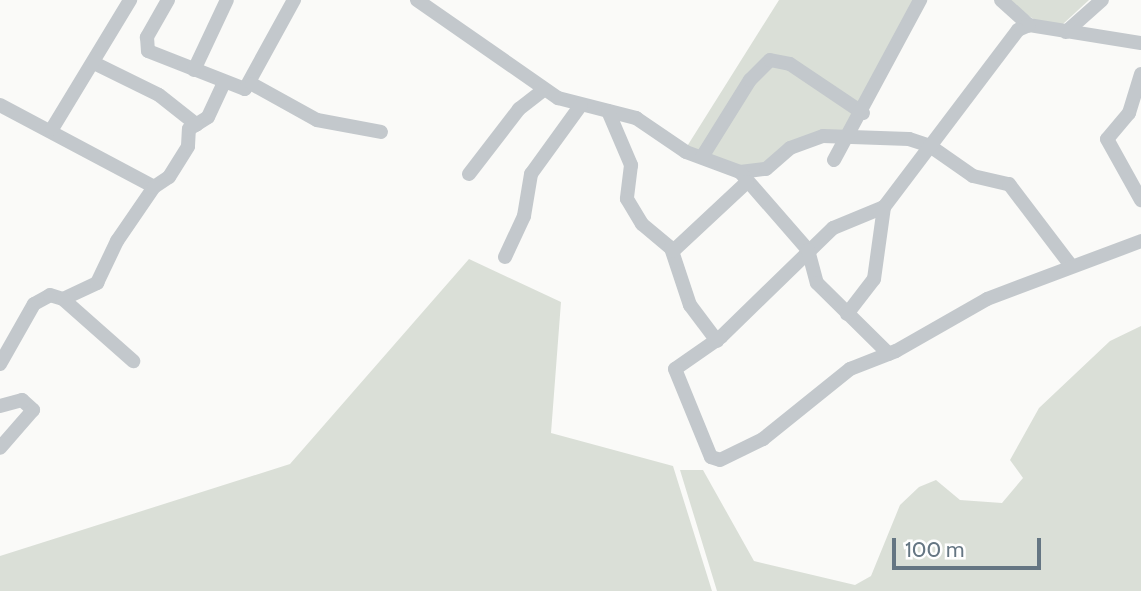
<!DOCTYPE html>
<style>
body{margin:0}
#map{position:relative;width:1141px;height:591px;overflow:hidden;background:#fafaf8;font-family:Cabin,sans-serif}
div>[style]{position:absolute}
.green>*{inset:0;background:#dadfd7}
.minor>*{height:14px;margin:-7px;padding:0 7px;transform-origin:7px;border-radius:7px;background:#c3c8cc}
span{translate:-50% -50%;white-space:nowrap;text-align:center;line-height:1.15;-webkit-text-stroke:7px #fff;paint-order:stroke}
.scale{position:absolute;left:892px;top:538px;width:149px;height:32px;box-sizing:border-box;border:4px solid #657683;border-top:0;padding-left:9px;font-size:21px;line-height:24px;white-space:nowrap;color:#657683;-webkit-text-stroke:5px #fff;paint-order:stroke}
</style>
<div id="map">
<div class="green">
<i style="clip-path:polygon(779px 0,916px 0,848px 135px,823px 136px,758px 171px,686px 148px)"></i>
<i style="clip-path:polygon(1003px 0,1089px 0,1063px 24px,1040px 23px)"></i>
<i style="clip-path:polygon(469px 259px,561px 302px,551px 433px,673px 466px,712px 591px,0 591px,0 556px,290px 464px)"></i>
<i style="clip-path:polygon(1141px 326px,1141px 591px,717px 591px,680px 470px,703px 470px,754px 561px,855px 585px,871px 576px,900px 505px,919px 487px,936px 480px,960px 500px,1002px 503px,1023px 478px,1010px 460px,1039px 408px,1110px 341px)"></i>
</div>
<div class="minor">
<i style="left:168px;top:0;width:43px;rotate:119.6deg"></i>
<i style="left:147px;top:37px;width:14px;rotate:86deg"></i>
<i style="left:148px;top:51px;width:104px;rotate:21.4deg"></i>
<i style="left:245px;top:89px;width:102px;rotate:-61.2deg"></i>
<i style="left:417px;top:0;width:172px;rotate:34.8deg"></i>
<i style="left:558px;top:98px;width:81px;rotate:14.4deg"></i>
<i style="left:636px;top:118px;width:60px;rotate:34.2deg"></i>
<i style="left:686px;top:152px;width:58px;rotate:20.3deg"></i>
<i style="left:740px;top:172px;width:26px;rotate:-7deg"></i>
<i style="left:766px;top:169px;width:32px;rotate:-41deg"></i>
<i style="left:790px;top:148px;width:35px;rotate:-20deg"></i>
<i style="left:823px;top:136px;width:86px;rotate:2deg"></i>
<i style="left:909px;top:139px;width:22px;rotate:18deg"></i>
<i style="left:930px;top:146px;width:52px;rotate:34.9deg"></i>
<i style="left:973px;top:176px;width:37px;rotate:13deg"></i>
<i style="left:1009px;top:184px;width:99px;rotate:52.8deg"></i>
<i style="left:1001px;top:0;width:38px;rotate:42deg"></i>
<i style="left:1066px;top:32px;width:48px;rotate:-41.6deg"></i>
<i style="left:1141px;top:43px;width:113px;rotate:-170.9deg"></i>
<i style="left:1029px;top:25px;width:12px;rotate:156deg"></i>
<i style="left:1018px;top:30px;width:222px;rotate:127.1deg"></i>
<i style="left:884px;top:207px;width:55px;rotate:157.6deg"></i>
<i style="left:833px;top:228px;width:156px;rotate:135.8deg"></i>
<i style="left:721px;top:337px;width:56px;rotate:145.2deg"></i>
<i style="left:675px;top:369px;width:95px;rotate:67.8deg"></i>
<i style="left:711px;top:457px;width:9px;rotate:18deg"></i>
<i style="left:720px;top:460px;width:48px;rotate:-26deg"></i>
<i style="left:763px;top:439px;width:112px;rotate:-38.8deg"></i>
<i style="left:850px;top:369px;width:49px;rotate:-21.4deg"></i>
<i style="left:896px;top:351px;width:105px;rotate:-29.7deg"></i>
<i style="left:987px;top:299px;width:165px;rotate:-20.6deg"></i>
<i style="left:94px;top:63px;width:72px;rotate:26.2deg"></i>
<i style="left:159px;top:95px;width:48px;rotate:38.3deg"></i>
<i style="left:194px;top:70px;width:77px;rotate:-64.8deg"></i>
<i style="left:1141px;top:74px;width:41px;rotate:107.1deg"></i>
<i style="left:1129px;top:113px;width:34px;rotate:130deg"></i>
<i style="left:1107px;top:139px;width:70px;rotate:60.9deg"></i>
<i style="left:252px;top:84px;width:74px;rotate:29deg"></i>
<i style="left:317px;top:120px;width:65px;rotate:10.6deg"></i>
<i style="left:0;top:105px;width:174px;rotate:28deg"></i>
<i style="left:608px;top:111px;width:59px;rotate:66.9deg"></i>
<i style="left:631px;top:165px;width:34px;rotate:97deg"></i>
<i style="left:627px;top:199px;width:29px;rotate:59deg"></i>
<i style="left:642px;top:224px;width:38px;rotate:40deg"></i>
<i style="left:671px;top:248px;width:60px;rotate:71.6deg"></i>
<i style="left:690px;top:305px;width:45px;rotate:53.1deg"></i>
<i style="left:52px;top:129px;width:151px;rotate:-58.8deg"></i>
<i style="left:702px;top:157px;width:91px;rotate:-58.1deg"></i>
<i style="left:750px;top:80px;width:28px;rotate:-45deg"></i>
<i style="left:770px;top:60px;width:20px;rotate:11deg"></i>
<i style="left:790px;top:64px;width:88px;rotate:33.9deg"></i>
<i style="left:834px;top:160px;width:182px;rotate:-61.7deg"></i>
<i style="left:740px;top:172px;width:103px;rotate:48.9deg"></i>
<i style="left:808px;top:250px;width:34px;rotate:75deg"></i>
<i style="left:817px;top:283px;width:101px;rotate:44.6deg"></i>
<i style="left:469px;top:174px;width:82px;rotate:-52.4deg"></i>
<i style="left:519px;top:109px;width:31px;rotate:-38deg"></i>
<i style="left:673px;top:251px;width:101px;rotate:-43deg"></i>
<i style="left:505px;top:257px;width:45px;rotate:-65.1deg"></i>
<i style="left:524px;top:216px;width:43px;rotate:-80.5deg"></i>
<i style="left:531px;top:174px;width:85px;rotate:-54.1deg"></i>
<i style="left:63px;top:299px;width:38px;rotate:-25deg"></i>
<i style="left:97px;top:283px;width:47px;rotate:-64.5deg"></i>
<i style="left:117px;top:241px;width:65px;rotate:-55.6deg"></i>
<i style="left:154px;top:187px;width:18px;rotate:-34deg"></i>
<i style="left:169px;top:177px;width:36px;rotate:-58deg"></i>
<i style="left:188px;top:146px;width:17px;rotate:-87deg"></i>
<i style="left:189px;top:129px;width:22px;rotate:-32deg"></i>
<i style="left:208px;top:117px;width:38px;rotate:-65deg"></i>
<i style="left:847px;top:314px;width:44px;rotate:-52.4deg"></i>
<i style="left:874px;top:279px;width:73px;rotate:-82.1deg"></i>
<i style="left:0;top:364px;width:69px;rotate:-60.5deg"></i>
<i style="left:34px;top:304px;width:18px;rotate:-29deg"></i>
<i style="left:50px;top:295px;width:14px;rotate:17deg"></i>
<i style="left:63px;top:299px;width:94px;rotate:41.5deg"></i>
<i style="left:0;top:406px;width:23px;rotate:-15deg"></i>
<i style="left:22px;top:400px;width:15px;rotate:42deg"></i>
<i style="left:33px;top:410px;width:50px;rotate:131deg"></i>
</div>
<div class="scale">100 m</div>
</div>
